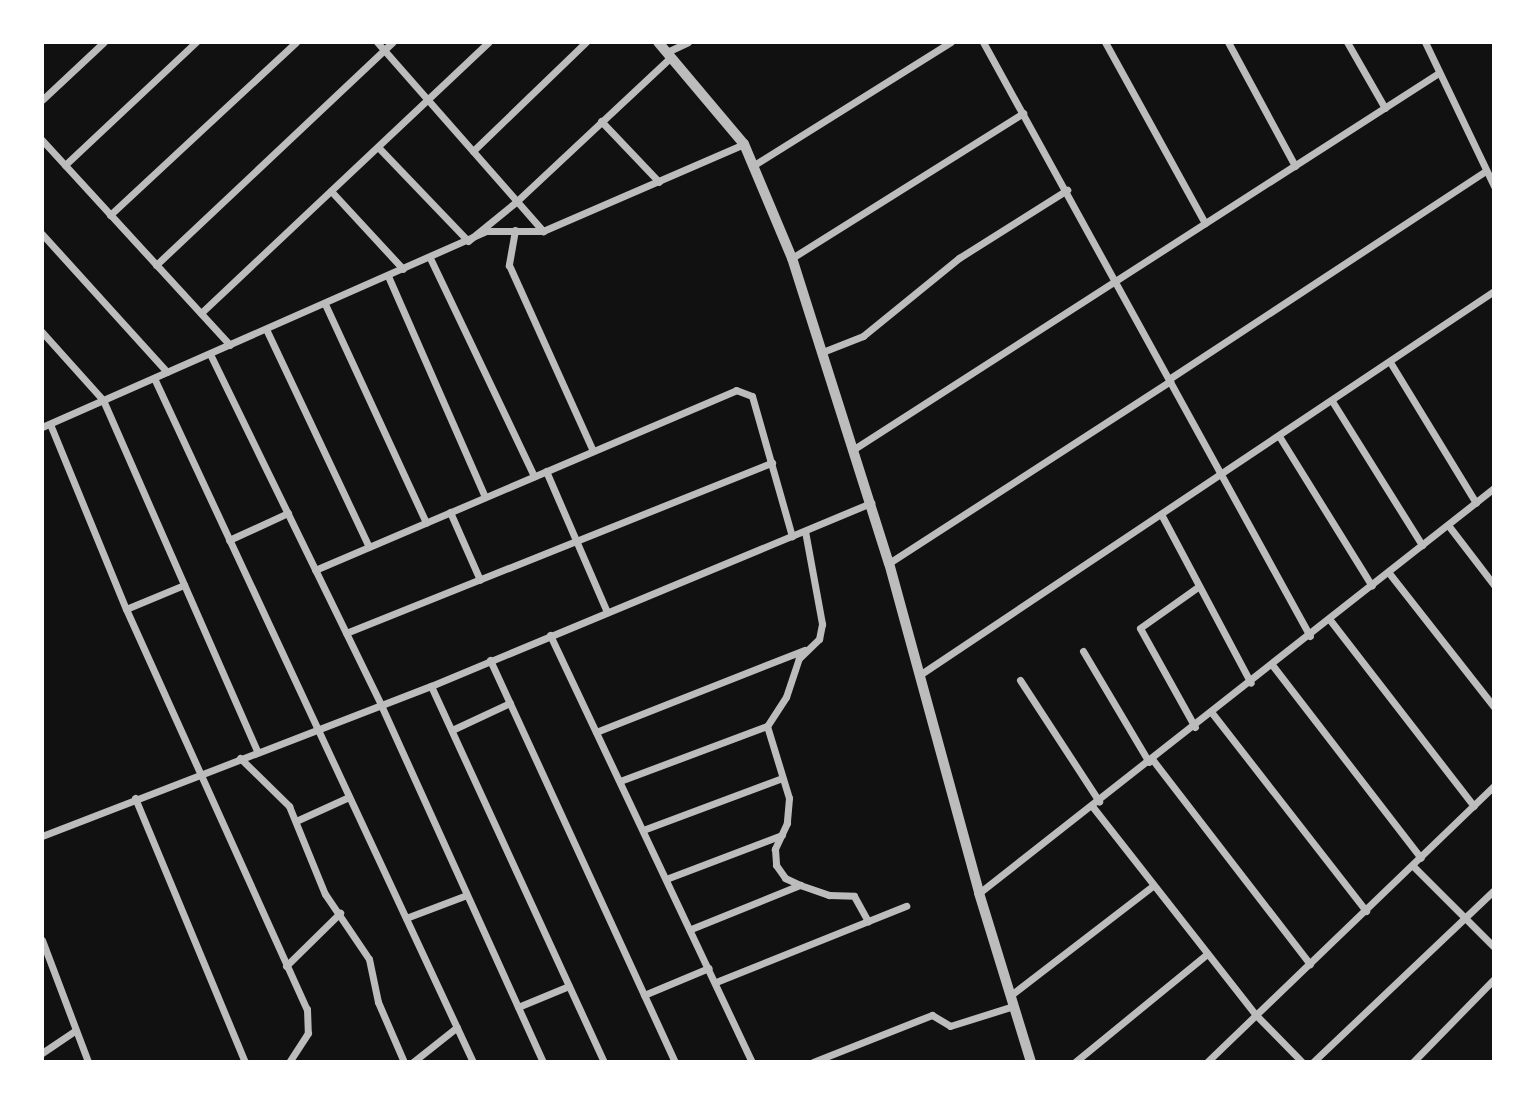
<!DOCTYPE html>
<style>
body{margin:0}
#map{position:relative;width:1536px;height:1104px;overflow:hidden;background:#111;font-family:Inter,sans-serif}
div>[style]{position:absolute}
.minor>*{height:7px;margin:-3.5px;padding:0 3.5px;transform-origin:3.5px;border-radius:3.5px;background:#bcbcbc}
.tertiary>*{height:10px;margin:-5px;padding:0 5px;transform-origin:5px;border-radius:5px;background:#bcbcbc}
span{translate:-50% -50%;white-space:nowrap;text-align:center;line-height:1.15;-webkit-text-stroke:6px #fff;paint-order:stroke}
.frame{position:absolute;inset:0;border:44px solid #fff;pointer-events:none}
</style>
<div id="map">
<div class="minor">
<i style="left:377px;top:42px;width:252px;rotate:48.7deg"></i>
<i style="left:983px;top:42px;width:678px;rotate:61.17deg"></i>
<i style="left:1105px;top:42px;width:207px;rotate:61.1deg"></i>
<i style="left:1228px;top:42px;width:141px;rotate:61.6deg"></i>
<i style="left:1347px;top:42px;width:76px;rotate:60.1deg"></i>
<i style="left:1425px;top:42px;width:160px;rotate:64.4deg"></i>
<i style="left:667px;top:52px;width:23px;rotate:-25deg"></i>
<i style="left:42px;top:100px;width:85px;rotate:-43.1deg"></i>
<i style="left:601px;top:121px;width:84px;rotate:46.4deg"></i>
<i style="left:42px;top:140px;width:278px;rotate:47.5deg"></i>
<i style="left:378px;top:147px;width:130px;rotate:46.2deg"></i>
<i style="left:468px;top:241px;width:63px;rotate:-39.2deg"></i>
<i style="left:517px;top:201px;width:211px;rotate:-43.1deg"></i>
<i style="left:473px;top:151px;width:157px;rotate:-44deg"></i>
<i style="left:65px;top:165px;width:180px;rotate:-43.2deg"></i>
<i style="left:754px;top:165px;width:232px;rotate:-32deg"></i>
<i style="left:331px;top:191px;width:106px;rotate:47.3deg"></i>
<i style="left:110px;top:215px;width:254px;rotate:-42.9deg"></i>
<i style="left:515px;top:230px;width:36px;rotate:100deg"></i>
<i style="left:509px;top:265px;width:204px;rotate:65.7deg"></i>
<i style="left:42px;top:234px;width:186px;rotate:47.8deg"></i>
<i style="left:430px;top:258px;width:242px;rotate:64.5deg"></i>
<i style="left:792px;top:258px;width:273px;rotate:-32.1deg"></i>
<i style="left:156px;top:265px;width:325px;rotate:-43.3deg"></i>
<i style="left:388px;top:276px;width:241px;rotate:66.3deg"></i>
<i style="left:325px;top:304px;width:241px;rotate:65.2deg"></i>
<i style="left:201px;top:313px;width:395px;rotate:-43.3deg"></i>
<i style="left:266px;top:329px;width:241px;rotate:64.7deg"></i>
<i style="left:42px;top:332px;width:91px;rotate:48.1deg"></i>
<i style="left:103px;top:400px;width:383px;rotate:66.3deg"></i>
<i style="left:825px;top:351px;width:41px;rotate:-21.5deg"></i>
<i style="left:863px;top:336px;width:124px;rotate:-39.1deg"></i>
<i style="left:959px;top:258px;width:128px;rotate:-32.2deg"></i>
<i style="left:210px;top:354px;width:390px;rotate:64deg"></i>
<i style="left:381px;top:705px;width:392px;rotate:65.6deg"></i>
<i style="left:1390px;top:362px;width:165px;rotate:58.6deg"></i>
<i style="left:154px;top:378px;width:755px;rotate:65deg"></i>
<i style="left:1169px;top:379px;width:379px;rotate:-33.3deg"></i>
<i style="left:1332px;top:401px;width:170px;rotate:58deg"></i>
<i style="left:50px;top:424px;width:200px;rotate:67.7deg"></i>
<i style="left:126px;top:609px;width:439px;rotate:65.7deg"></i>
<i style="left:307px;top:1009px;width:24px;rotate:88deg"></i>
<i style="left:308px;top:1033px;width:35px;rotate:123deg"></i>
<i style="left:42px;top:427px;width:486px;rotate:-23.8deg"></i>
<i style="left:487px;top:231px;width:56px"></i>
<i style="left:543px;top:231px;width:219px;rotate:-23.4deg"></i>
<i style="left:1279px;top:436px;width:176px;rotate:58.2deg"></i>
<i style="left:854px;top:449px;width:693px;rotate:-32.75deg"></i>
<i style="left:546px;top:471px;width:154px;rotate:66.6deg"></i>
<i style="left:450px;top:512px;width:74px;rotate:66.2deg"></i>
<i style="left:1161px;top:514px;width:191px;rotate:62deg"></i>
<i style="left:1448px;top:525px;width:76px;rotate:52.5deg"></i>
<i style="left:805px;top:531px;width:95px;rotate:79.6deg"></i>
<i style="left:822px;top:624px;width:15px;rotate:101deg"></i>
<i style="left:819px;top:639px;width:28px;rotate:136deg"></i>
<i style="left:799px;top:658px;width:41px;rotate:108.4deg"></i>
<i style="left:786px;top:697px;width:35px;rotate:123deg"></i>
<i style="left:767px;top:726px;width:75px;rotate:73deg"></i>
<i style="left:789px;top:798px;width:25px;rotate:95deg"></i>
<i style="left:787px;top:823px;width:29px;rotate:115deg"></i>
<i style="left:775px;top:849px;width:16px;rotate:86deg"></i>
<i style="left:776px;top:865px;width:16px;rotate:55deg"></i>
<i style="left:785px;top:878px;width:17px;rotate:25deg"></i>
<i style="left:800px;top:885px;width:31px;rotate:19deg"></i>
<i style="left:829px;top:895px;width:25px;rotate:2deg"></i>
<i style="left:854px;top:896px;width:29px;rotate:61deg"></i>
<i style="left:229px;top:540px;width:65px;rotate:-24.6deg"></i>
<i style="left:889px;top:563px;width:335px;rotate:-32.9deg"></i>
<i style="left:315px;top:570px;width:458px;rotate:-23.1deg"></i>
<i style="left:736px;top:390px;width:17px;rotate:21deg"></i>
<i style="left:752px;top:396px;width:146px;rotate:74.1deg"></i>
<i style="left:1389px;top:573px;width:170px;rotate:51.9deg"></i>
<i style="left:126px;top:609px;width:63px;rotate:-22.5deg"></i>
<i style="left:1330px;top:620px;width:235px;rotate:52.3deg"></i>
<i style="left:346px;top:633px;width:459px;rotate:-21.8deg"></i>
<i style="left:550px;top:635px;width:472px;rotate:64.7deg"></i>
<i style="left:1083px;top:651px;width:129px;rotate:59.3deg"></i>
<i style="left:490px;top:660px;width:443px;rotate:65.3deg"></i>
<i style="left:1273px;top:666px;width:242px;rotate:52.4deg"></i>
<i style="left:921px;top:674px;width:689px;rotate:-33.76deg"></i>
<i style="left:1020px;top:680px;width:145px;rotate:56.9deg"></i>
<i style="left:431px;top:686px;width:414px;rotate:65.3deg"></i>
<i style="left:1212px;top:713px;width:251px;rotate:52.1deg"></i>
<i style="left:1195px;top:727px;width:113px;rotate:-119.1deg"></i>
<i style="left:1140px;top:628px;width:72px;rotate:-35.4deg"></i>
<i style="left:452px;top:730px;width:64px;rotate:-25deg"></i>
<i style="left:596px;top:732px;width:224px;rotate:-21.5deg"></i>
<i style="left:240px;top:758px;width:69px;rotate:44.4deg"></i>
<i style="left:289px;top:806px;width:95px;rotate:67.8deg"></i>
<i style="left:325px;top:894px;width:78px;rotate:55.9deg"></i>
<i style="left:369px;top:959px;width:44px;rotate:78.2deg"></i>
<i style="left:378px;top:1002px;width:65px;rotate:66.6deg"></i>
<i style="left:1152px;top:759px;width:259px;rotate:52.4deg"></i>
<i style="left:620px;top:781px;width:157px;rotate:-20.5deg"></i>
<i style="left:135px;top:798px;width:286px;rotate:67.4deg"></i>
<i style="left:1092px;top:806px;width:266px;rotate:51.9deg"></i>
<i style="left:1256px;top:1015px;width:66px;rotate:45.6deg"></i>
<i style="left:296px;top:821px;width:58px;rotate:-24.4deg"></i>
<i style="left:643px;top:830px;width:148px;rotate:-20.5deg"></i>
<i style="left:42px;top:836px;width:417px;rotate:-21.1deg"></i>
<i style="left:431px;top:686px;width:477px;rotate:-22.6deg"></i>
<i style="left:1413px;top:866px;width:115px;rotate:45deg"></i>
<i style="left:666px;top:879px;width:124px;rotate:-20.8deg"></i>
<i style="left:979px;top:893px;width:655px;rotate:-38.18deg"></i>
<i style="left:406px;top:918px;width:65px;rotate:-20.7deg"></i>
<i style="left:691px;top:929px;width:118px;rotate:-22deg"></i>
<i style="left:42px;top:940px;width:130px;rotate:69.3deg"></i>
<i style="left:286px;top:966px;width:76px;rotate:-44.5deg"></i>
<i style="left:716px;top:982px;width:205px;rotate:-21.8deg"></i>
<i style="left:644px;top:995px;width:70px;rotate:-22.6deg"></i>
<i style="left:1011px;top:995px;width:180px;rotate:-37.6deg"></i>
<i style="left:518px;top:1007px;width:55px;rotate:-22.4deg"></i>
<i style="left:42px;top:1053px;width:40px;rotate:-34deg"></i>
<i style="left:413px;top:1062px;width:56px;rotate:-38.5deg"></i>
<i style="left:813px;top:1062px;width:128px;rotate:-21.6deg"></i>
<i style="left:932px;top:1015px;width:21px;rotate:31deg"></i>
<i style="left:950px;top:1026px;width:67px;rotate:-17.4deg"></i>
<i style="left:1075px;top:1062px;width:171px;rotate:-39.3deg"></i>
<i style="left:1207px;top:1062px;width:398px;rotate:-43.9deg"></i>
<i style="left:1313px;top:1062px;width:250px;rotate:-43.5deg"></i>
<i style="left:1413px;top:1062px;width:116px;rotate:-45.7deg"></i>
</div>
<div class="tertiary">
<i style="left:658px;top:42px;width:133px;rotate:49.9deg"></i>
<i style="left:744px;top:144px;width:124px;rotate:67.2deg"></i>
<i style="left:792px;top:258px;width:320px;rotate:72.4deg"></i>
<i style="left:889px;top:563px;width:342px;rotate:74.7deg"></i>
<i style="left:979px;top:893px;width:177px;rotate:72.9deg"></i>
</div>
<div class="frame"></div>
</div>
